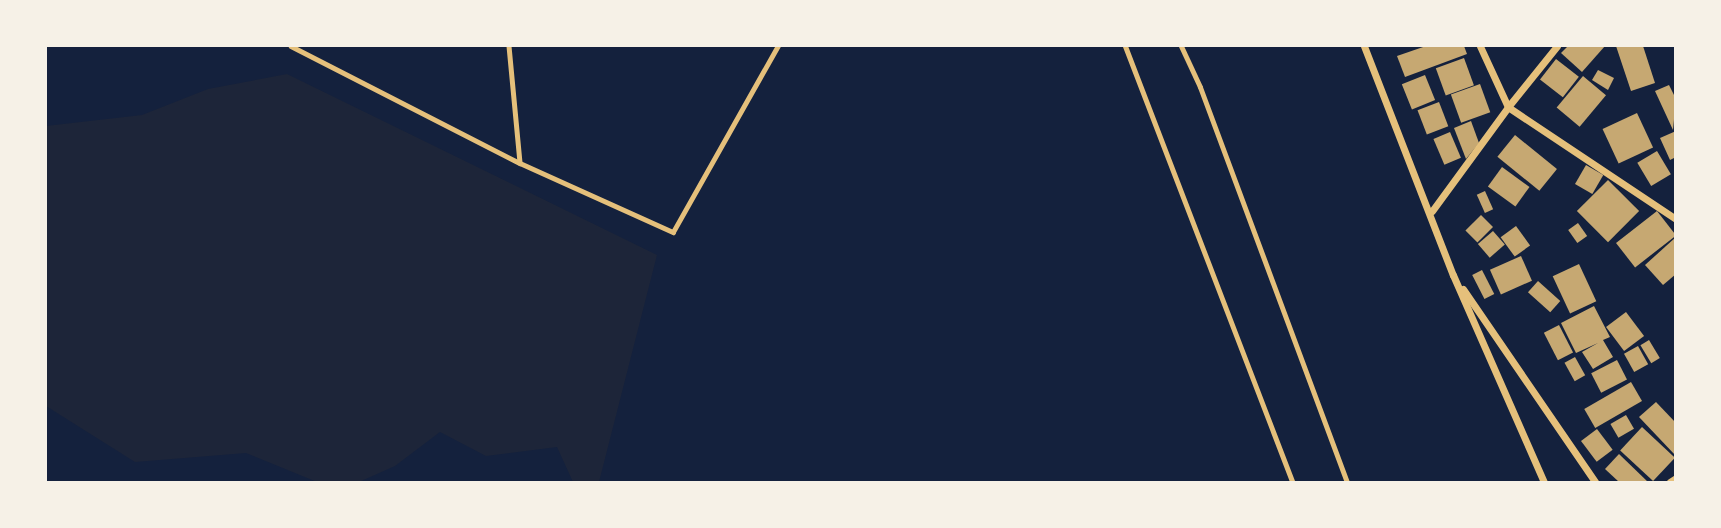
<!DOCTYPE html>
<style>
body{margin:0}
#map{position:relative;width:1721px;height:528px;overflow:hidden;background:#14213d;font-family:"Public Sans",sans-serif}
div>[style]{position:absolute}
.green>*{inset:0;background:#1d2539}
.building>*{inset:0;background:#c6a872;transform-origin:0 0}
.path>*{height:4.5px;margin:-2.25px;padding:0 2.25px;transform-origin:2.25px;border-radius:2.25px;background:#e5c07b}
.service>*{height:5px;margin:-2.5px;padding:0 2.5px;transform-origin:2.5px;border-radius:2.5px;background:#e5c07b}
.minor>*{height:7px;margin:-3.5px;padding:0 3.5px;transform-origin:3.5px;border-radius:3.5px;background:#e5c07b}
span{translate:-50% -50%;white-space:nowrap;text-align:center;line-height:1.15;-webkit-text-stroke:5px #f6f1e7;paint-order:stroke}
.frame{position:absolute;inset:0;border:47px solid #f6f1e7;pointer-events:none}
</style>
<div id="map">
<div class="green">
<i style="clip-path:polygon(287px 74px,657px 255px,599px 482px,573px 482px,557px 447px,486px 456px,440px 432px,395px 466px,359px 482px,317px 482px,246px 453px,135px 462px,46px 406px,46px 126px,142px 115px,208px 89px)"></i>
</div>
<div class="building">
<i style="clip-path:polygon(1426px 46px,1464px 46px,1467px 54px,1405px 77px,1397px 56px)"></i>
<i style="clip-path:polygon(1568px 46px,1605px 46px,1582px 72px,1561px 53px)"></i>
<i style="clip-path:polygon(1616px 46px,1643px 46px,1655px 83px,1631px 91px)"></i>
<i style="left:1464px;top:58px;width:29px;height:30px;rotate:70deg"></i>
<i style="left:1556px;top:59px;width:29px;height:26px;rotate:38deg"></i>
<i style="clip-path:polygon(1598px 70px,1614px 78px,1608px 90px,1592px 80px)"></i>
<i style="left:1425px;top:75px;width:27px;height:25px;rotate:68deg"></i>
<i style="left:1583px;top:76px;width:30px;height:41px;rotate:40deg"></i>
<i style="left:1480px;top:84px;width:30px;height:31px;rotate:70deg"></i>
<i style="clip-path:polygon(1669px 85px,1676px 99px,1673px 130px,1655px 91px)"></i>
<i style="left:1439px;top:102px;width:26px;height:23px;rotate:69deg"></i>
<i style="left:1637px;top:113px;width:38px;height:38px;rotate:65deg"></i>
<i style="clip-path:polygon(1471px 121px,1479px 143px,1466px 159px,1454px 128px)"></i>
<i style="clip-path:polygon(1676px 131px,1676px 157px,1670px 160px,1660px 138px)"></i>
<i style="left:1450px;top:132px;width:28px;height:18px;rotate:67deg"></i>
<i style="left:1515px;top:135px;width:54px;height:28px;rotate:39deg"></i>
<i style="left:1657px;top:151px;width:27px;height:23px;rotate:59deg"></i>
<i style="left:1586px;top:165px;width:20px;height:22px;rotate:30deg"></i>
<i style="left:1502px;top:167px;width:34px;height:24px;rotate:36deg"></i>
<i style="left:1608px;top:180px;width:44px;height:44px;rotate:45deg"></i>
<i style="left:1485px;top:191px;width:20px;height:9px;rotate:66deg"></i>
<i style="left:1657px;top:211px;width:31px;height:52px;rotate:52deg"></i>
<i style="left:1481px;top:215px;width:17px;height:22px;rotate:45deg"></i>
<i style="left:1578px;top:223px;width:16px;height:12px;rotate:55deg"></i>
<i style="left:1516px;top:226px;width:24px;height:19px;rotate:54deg"></i>
<i style="left:1493px;top:231px;width:18px;height:20px;rotate:49deg"></i>
<i style="clip-path:polygon(1676px 237px,1676px 274px,1663px 285px,1645px 265px)"></i>
<i style="left:1521px;top:256px;width:27px;height:34px;rotate:66deg"></i>
<i style="left:1579px;top:264px;width:41px;height:29px;rotate:65deg"></i>
<i style="left:1482px;top:270px;width:27px;height:11px;rotate:63deg"></i>
<i style="left:1538px;top:281px;width:30px;height:15px;rotate:42deg"></i>
<i style="clip-path:polygon(1594px 306px,1610px 337px,1603px 340px,1613px 357px,1593px 369px,1582px 352px,1598px 343px,1576px 353px,1561px 323px)"></i>
<i style="left:1626px;top:312px;width:30px;height:25px;rotate:53deg"></i>
<i style="left:1559px;top:325px;width:31px;height:17px;rotate:63deg"></i>
<i style="left:1649px;top:340px;width:21px;height:10px;rotate:59deg"></i>
<i style="left:1638px;top:346px;width:21px;height:16px;rotate:61deg"></i>
<i style="left:1575px;top:357px;width:21px;height:12px;rotate:61deg"></i>
<i style="left:1617px;top:360px;width:22px;height:29px;rotate:63deg"></i>
<i style="left:1631px;top:382px;width:22px;height:54px;rotate:60deg"></i>
<i style="clip-path:polygon(1656px 402px,1676px 423px,1676px 456px,1639px 417px)"></i>
<i style="left:1626px;top:415px;width:16px;height:18px;rotate:60deg"></i>
<i style="left:1642px;top:427px;width:45px;height:32px;rotate:43deg"></i>
<i style="left:1597px;top:429px;width:26px;height:20px;rotate:53deg"></i>
<i style="clip-path:polygon(1619px 454px,1648px 482px,1619px 482px,1605px 469px)"></i>
</div>
<div class="path">
<i style="left:291px;top:46px;width:257px;rotate:27.1deg"></i>
<i style="left:520px;top:163px;width:168px;rotate:24.3deg"></i>
<i style="left:673px;top:232px;width:214px;rotate:-60.6deg"></i>
<i style="left:509px;top:46px;width:117px;rotate:84.6deg"></i>
</div>
<div class="service">
<i style="left:1125px;top:46px;width:467px;rotate:69deg"></i>
<i style="left:1181px;top:46px;width:45px;rotate:65.1deg"></i>
<i style="left:1200px;top:87px;width:421px;rotate:69.6deg"></i>
</div>
<div class="minor">
<i style="left:1364px;top:46px;width:246px;rotate:68.8deg"></i>
<i style="left:1453px;top:275px;width:226px;rotate:66.3deg"></i>
<i style="left:1557px;top:46px;width:78px;rotate:128.8deg"></i>
<i style="left:1508px;top:107px;width:202px;rotate:33.7deg"></i>
<i style="left:1432px;top:211px;width:129px;rotate:-53.8deg"></i>
<i style="left:1508px;top:107px;width:67px;rotate:-114.7deg"></i>
<i style="left:1463px;top:289px;width:234px;rotate:55.6deg"></i>
<i style="left:1670px;top:482px;width:7px;rotate:-34deg"></i>
</div>
<div class="frame"></div>
</div>
